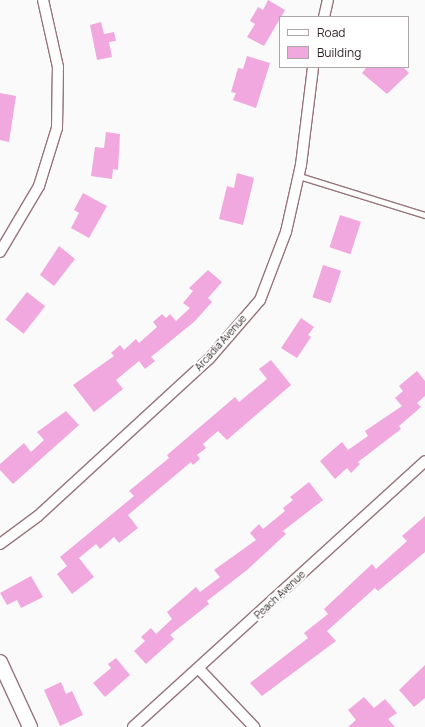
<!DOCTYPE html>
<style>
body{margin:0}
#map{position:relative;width:425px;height:727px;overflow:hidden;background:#fafafa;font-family:Manrope,sans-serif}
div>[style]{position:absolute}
.building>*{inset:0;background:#f1a8df;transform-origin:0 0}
.roads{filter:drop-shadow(1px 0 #97747a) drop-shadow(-1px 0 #97747a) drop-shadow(0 1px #97747a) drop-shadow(0 -1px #97747a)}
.lane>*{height:5px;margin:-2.5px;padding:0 2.5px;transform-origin:2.5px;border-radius:2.5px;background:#fff}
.street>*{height:10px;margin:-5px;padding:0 5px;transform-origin:5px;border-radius:5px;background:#fff}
.secondary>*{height:14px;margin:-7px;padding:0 7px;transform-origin:7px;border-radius:7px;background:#fff}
span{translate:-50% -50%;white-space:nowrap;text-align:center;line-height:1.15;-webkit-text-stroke:4px #fff;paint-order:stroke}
.street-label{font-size:10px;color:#312325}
.legend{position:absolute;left:279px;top:16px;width:130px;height:52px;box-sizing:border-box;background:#fff;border:1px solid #ada7a8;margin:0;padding:5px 7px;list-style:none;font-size:12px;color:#312325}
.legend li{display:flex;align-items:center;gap:8px;height:20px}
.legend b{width:20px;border:1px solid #ada7a8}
</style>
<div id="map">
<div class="building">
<i style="clip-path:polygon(268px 0,285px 10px,264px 46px,247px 37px,255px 24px,250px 21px,258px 7px,263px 10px)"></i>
<i style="clip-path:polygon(101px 22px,104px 34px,114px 32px,116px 41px,109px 42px,112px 57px,97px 60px,90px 25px)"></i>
<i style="clip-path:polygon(247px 56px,270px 63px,256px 108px,233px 100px,236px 93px,231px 92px,238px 68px,243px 69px)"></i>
<i style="clip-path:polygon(367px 67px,403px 67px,409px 73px,387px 94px,362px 73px)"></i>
<i style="clip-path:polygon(0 93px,16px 96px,9px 142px,0 140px)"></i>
<i style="clip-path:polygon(106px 132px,120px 134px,118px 170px,113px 169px,112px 179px,91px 176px,95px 147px,104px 148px)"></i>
<i style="clip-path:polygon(237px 173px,254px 178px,243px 225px,219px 219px,227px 186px,234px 188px)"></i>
<i style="clip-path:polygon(83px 193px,107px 206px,89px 238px,71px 228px,79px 213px,74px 210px)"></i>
<i style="left:340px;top:215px;width:22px;height:34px;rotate:18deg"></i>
<i style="clip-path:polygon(59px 246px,75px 259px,54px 286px,40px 275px)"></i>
<i style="left:323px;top:265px;width:19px;height:34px;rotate:18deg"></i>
<i style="clip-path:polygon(208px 270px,222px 282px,208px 298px,212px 302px,195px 321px,151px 357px,155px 361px,145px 369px,139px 361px,116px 380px,123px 389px,94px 412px,73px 385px,114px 356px,111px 353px,120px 345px,124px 350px,136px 339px,139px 343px,157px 327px,153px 322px,162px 314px,166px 318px,170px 314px,176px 321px,190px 308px,183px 303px,193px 291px,189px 288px)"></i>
<i style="left:27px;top:292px;width:23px;height:35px;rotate:38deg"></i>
<i style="clip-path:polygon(301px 318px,314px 327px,308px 335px,311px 337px,297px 358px,281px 348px)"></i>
<i style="clip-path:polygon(271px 360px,291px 385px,227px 440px,218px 431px,203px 444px,206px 448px,197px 455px,200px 459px,193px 465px,191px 462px,128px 515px,138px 528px,119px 543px,114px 537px,100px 549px,96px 544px,79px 558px,94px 577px,72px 594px,57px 574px,67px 566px,60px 557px,134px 496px,129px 491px,169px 458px,167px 455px,235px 397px,239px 402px,267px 379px,259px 369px)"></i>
<i style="clip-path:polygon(417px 371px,425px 381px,425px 396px,417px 403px,421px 407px,399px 426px,401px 429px,358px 462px,360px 464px,351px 473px,347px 468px,335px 479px,320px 461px,342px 442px,348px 450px,368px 436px,365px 431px,402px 406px,395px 398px,403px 391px,399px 386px)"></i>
<i style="clip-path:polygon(66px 411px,79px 425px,13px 484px,0 470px,0 464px,24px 443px,31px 452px,44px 440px,37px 432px)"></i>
<i style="clip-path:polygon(309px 482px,323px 500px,283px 531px,286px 534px,247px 570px,207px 601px,209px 604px,170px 635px,174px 639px,146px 664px,134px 651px,145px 641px,141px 637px,151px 628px,156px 634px,172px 619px,167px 612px,196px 587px,200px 592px,220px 577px,214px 570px,256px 540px,250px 533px,259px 524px,263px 529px,285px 511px,283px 508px,293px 500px,290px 497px)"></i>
<i style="clip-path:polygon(425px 516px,425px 552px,378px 591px,375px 588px,327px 631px,336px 641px,262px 696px,250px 683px,308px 638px,304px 633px,328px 614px,324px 609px,372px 564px,376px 569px,407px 541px,402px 536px)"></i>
<i style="clip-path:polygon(31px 576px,43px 597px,21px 608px,17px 600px,7px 605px,0 593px)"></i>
<i style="clip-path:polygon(116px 658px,130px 675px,105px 697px,93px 683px,111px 668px,108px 664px)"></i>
<i style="clip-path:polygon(425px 665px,425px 698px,414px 707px,399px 690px)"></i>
<i style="clip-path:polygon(61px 682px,66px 694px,72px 691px,83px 715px,60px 726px,44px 690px)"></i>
<i style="clip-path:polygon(364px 697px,374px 708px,385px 699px,397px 713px,388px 719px,395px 727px,348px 727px,356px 720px,348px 710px)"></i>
</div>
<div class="roads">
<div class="lane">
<i style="left:299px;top:176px;width:132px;rotate:17.2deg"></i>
</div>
<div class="street">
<i style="left:324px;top:17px;width:17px;rotate:-77deg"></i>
<i style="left:0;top:252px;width:77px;rotate:-59.4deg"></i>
<i style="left:39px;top:186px;width:61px;rotate:-72.8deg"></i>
<i style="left:57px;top:128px;width:61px;rotate:-89.1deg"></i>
<i style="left:58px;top:67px;width:69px;rotate:-102.6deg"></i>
<i style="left:0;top:544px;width:47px;rotate:-36.4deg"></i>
<i style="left:38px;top:516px;width:232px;rotate:-42.6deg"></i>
<i style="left:209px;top:359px;width:78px;rotate:-49.2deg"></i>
<i style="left:260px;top:300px;width:73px;rotate:-69.1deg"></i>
<i style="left:286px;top:232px;width:69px;rotate:-77.4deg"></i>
<i style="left:301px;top:165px;width:99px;rotate:-83deg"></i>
<i style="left:200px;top:670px;width:79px;rotate:46.5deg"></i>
<i style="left:133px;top:727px;width:395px;rotate:-42.3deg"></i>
</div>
<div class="secondary">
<i style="left:0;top:662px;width:72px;rotate:65.2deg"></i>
</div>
</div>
<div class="street-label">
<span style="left:221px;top:343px;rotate:-48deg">Arcadia Avenue</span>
<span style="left:280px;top:595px;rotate:-43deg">Peach Avenue</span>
</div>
<ul class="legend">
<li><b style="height:5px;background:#fff"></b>Road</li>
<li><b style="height:11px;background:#f1a8df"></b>Building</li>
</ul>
</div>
